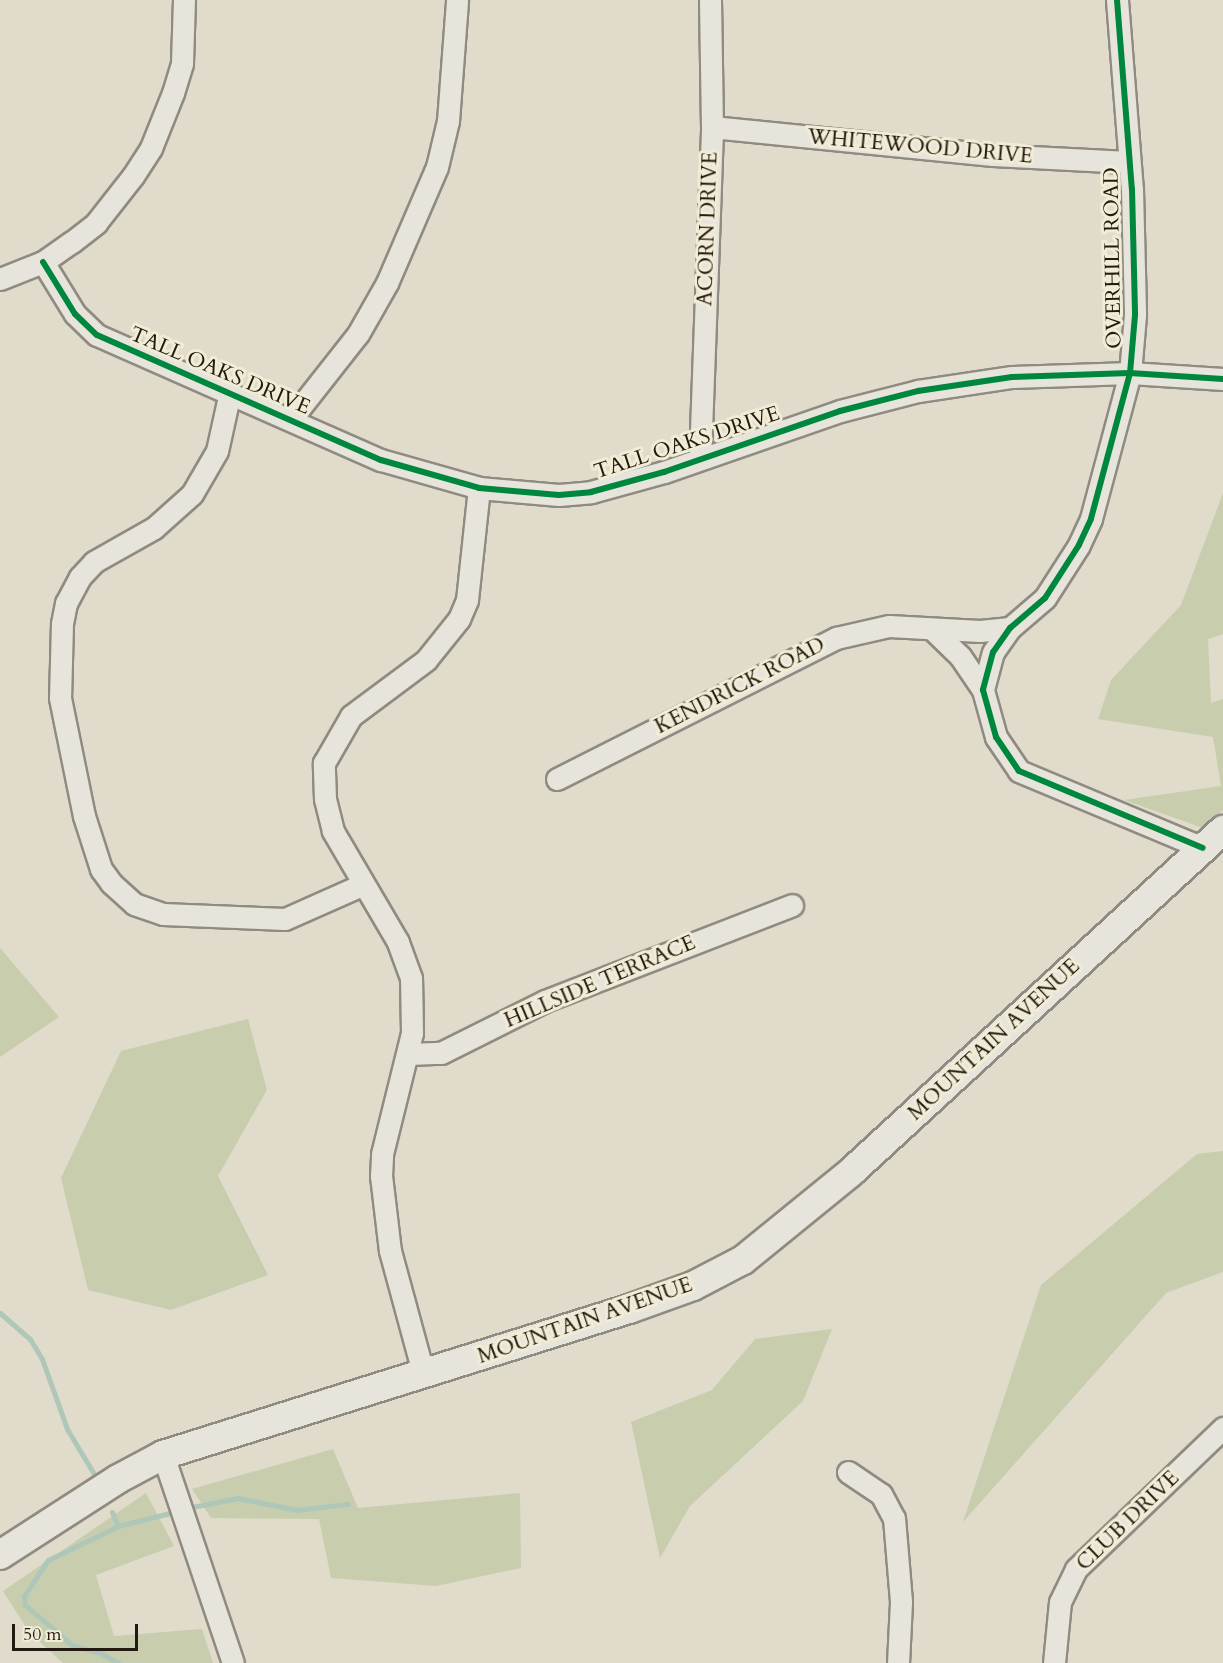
<!DOCTYPE html>
<style>
body{margin:0}
#map{position:relative;width:1223px;height:1663px;overflow:hidden;background:#e0dbca;font-family:Cardo,serif}
div>[style]{position:absolute}
.green>*{inset:0;background:#c8cead}
.stream>*{height:5px;margin:-2.5px;padding:0 2.5px;transform-origin:2.5px;border-radius:2.5px;background:#aec7b9}
.roads{filter:drop-shadow(2px 0 #8f8b81) drop-shadow(-2px 0 #8f8b81) drop-shadow(0 2px #8f8b81) drop-shadow(0 -2px #8f8b81)}
.street>*{height:21px;margin:-10.5px;padding:0 10.5px;transform-origin:10.5px;border-radius:10.5px;background:#e7e4dc}
.secondary>*{height:28px;margin:-14px;padding:0 14px;transform-origin:14px;border-radius:14px;background:#e7e4dc}
.cycleway>*{height:6px;margin:-3px;padding:0 3px;transform-origin:3px;border-radius:3px;background:#00873e}
span{translate:-50% -50%;white-space:nowrap;text-align:center;line-height:1.15;-webkit-text-stroke:6px #f1ecd6;paint-order:stroke}
.street-label{font-size:21px;color:#231911}
.scale{position:absolute;left:12px;top:1624px;width:126px;height:27px;box-sizing:border-box;border:3px solid #231911;border-top:0;padding-left:8px;font-size:18px;line-height:21px;white-space:nowrap;color:#231911;-webkit-text-stroke:4px #f1ecd6;paint-order:stroke}
</style>
<div id="map">
<div class="green">
<i style="clip-path:polygon(1223px 493px,1223px 634px,1208px 639px,1211px 703px,1223px 699px,1223px 810px,1203px 828px,1124px 800px,1221px 786px,1213px 737px,1098px 719px,1111px 680px,1181px 605px)"></i>
<i style="clip-path:polygon(0 948px,59px 1017px,0 1057px)"></i>
<i style="clip-path:polygon(248px 1019px,267px 1090px,218px 1176px,268px 1275px,171px 1310px,88px 1290px,61px 1178px,121px 1051px)"></i>
<i style="clip-path:polygon(1223px 1151px,1223px 1272px,1166px 1293px,963px 1522px,1041px 1285px,1197px 1154px)"></i>
<i style="clip-path:polygon(832px 1329px,803px 1401px,690px 1506px,660px 1558px,631px 1422px,712px 1390px,755px 1339px)"></i>
<i style="clip-path:polygon(333px 1449px,358px 1508px,520px 1493px,521px 1568px,436px 1586px,331px 1578px,319px 1519px,211px 1518px,192px 1489px)"></i>
<i style="clip-path:polygon(146px 1493px,174px 1546px,96px 1575px,114px 1636px,202px 1629px,213px 1663px,63px 1663px,29px 1632px,3px 1591px)"></i>
</div>
<div class="stream">
<i style="left:0;top:1313px;width:40px;rotate:41deg"></i>
<i style="left:30px;top:1339px;width:23px;rotate:59deg"></i>
<i style="left:42px;top:1359px;width:74px;rotate:70.3deg"></i>
<i style="left:67px;top:1429px;width:58px;rotate:59deg"></i>
<i style="left:187px;top:1508px;width:52px;rotate:-11.1deg"></i>
<i style="left:238px;top:1498px;width:60px;rotate:11.5deg"></i>
<i style="left:297px;top:1510px;width:51px;rotate:-6.7deg"></i>
<i style="left:112px;top:1512px;width:15px;rotate:67deg"></i>
<i style="left:118px;top:1663px;width:20px;rotate:-150deg"></i>
<i style="left:101px;top:1653px;width:30px;rotate:-165deg"></i>
<i style="left:72px;top:1645px;width:62px;rotate:-139.6deg"></i>
<i style="left:25px;top:1605px;width:9px;rotate:-96deg"></i>
<i style="left:24px;top:1596px;width:43px;rotate:-56.3deg"></i>
<i style="left:48px;top:1560px;width:78px;rotate:-25.9deg"></i>
<i style="left:118px;top:1526px;width:62px;rotate:-14deg"></i>
</div>
<div class="roads">
<div class="street">
<i style="left:1117px;top:0;width:190px;rotate:85.5deg"></i>
<i style="left:1132px;top:189px;width:126px;rotate:88.6deg"></i>
<i style="left:1135px;top:315px;width:58px;rotate:94.9deg"></i>
<i style="left:1130px;top:373px;width:151px;rotate:105deg"></i>
<i style="left:1091px;top:519px;width:29px;rotate:115deg"></i>
<i style="left:1079px;top:545px;width:63px;rotate:122.7deg"></i>
<i style="left:1045px;top:598px;width:46px;rotate:139.4deg"></i>
<i style="left:1010px;top:628px;width:29px;rotate:125deg"></i>
<i style="left:993px;top:652px;width:39px;rotate:105deg"></i>
<i style="left:983px;top:690px;width:49px;rotate:74.5deg"></i>
<i style="left:996px;top:737px;width:41px;rotate:55.9deg"></i>
<i style="left:1019px;top:771px;width:199px;rotate:22.7deg"></i>
<i style="left:712px;top:127px;width:282px;rotate:5.7deg"></i>
<i style="left:993px;top:155px;width:135px;rotate:3deg"></i>
<i style="left:43px;top:262px;width:61px;rotate:58.4deg"></i>
<i style="left:75px;top:314px;width:30px;rotate:44deg"></i>
<i style="left:97px;top:335px;width:310px;rotate:23.8deg"></i>
<i style="left:381px;top:460px;width:102px;rotate:15.9deg"></i>
<i style="left:479px;top:488px;width:80px;rotate:5deg"></i>
<i style="left:559px;top:495px;width:32px;rotate:-5deg"></i>
<i style="left:591px;top:492px;width:76px;rotate:-15.3deg"></i>
<i style="left:664px;top:472px;width:186px;rotate:-19.1deg"></i>
<i style="left:840px;top:411px;width:81px;rotate:-14.4deg"></i>
<i style="left:918px;top:391px;width:95px;rotate:-8.5deg"></i>
<i style="left:1012px;top:377px;width:118px;rotate:-1.9deg"></i>
<i style="left:1130px;top:373px;width:93px;rotate:3.7deg"></i>
<i style="left:0;top:279px;width:46px;rotate:-21.6deg"></i>
<i style="left:43px;top:262px;width:35px;rotate:-35deg"></i>
<i style="left:72px;top:242px;width:31px;rotate:-38deg"></i>
<i style="left:96px;top:223px;width:60px;rotate:-51.8deg"></i>
<i style="left:133px;top:176px;width:33px;rotate:-57deg"></i>
<i style="left:151px;top:148px;width:59px;rotate:-68.2deg"></i>
<i style="left:173px;top:93px;width:31px;rotate:-73deg"></i>
<i style="left:182px;top:63px;width:63px;rotate:-88.2deg"></i>
<i style="left:230px;top:392px;width:60px;rotate:102.4deg"></i>
<i style="left:217px;top:451px;width:50px;rotate:120.2deg"></i>
<i style="left:192px;top:494px;width:51px;rotate:138.2deg"></i>
<i style="left:154px;top:528px;width:69px;rotate:150.5deg"></i>
<i style="left:94px;top:562px;width:21px;rotate:133deg"></i>
<i style="left:80px;top:577px;width:30px;rotate:118deg"></i>
<i style="left:66px;top:603px;width:20px;rotate:101deg"></i>
<i style="left:62px;top:623px;width:75px;rotate:91.5deg"></i>
<i style="left:60px;top:698px;width:120px;rotate:78.5deg"></i>
<i style="left:84px;top:816px;width:56px;rotate:72.2deg"></i>
<i style="left:101px;top:869px;width:17px;rotate:54deg"></i>
<i style="left:111px;top:883px;width:31px;rotate:42deg"></i>
<i style="left:134px;top:904px;width:31px;rotate:19deg"></i>
<i style="left:163px;top:914px;width:122px;rotate:2.3deg"></i>
<i style="left:285px;top:919px;width:86px;rotate:-23.9deg"></i>
<i style="left:291px;top:419px;width:108px;rotate:-51.8deg"></i>
<i style="left:358px;top:334px;width:59px;rotate:-60.4deg"></i>
<i style="left:387px;top:283px;width:126px;rotate:-66.7deg"></i>
<i style="left:437px;top:167px;width:47px;rotate:-76.6deg"></i>
<i style="left:448px;top:121px;width:121px;rotate:-85.7deg"></i>
<i style="left:700px;top:458px;width:331px;rotate:-87.9deg"></i>
<i style="left:712px;top:127px;width:127px;rotate:-90.9deg"></i>
<i style="left:933px;top:630px;width:37px;rotate:44deg"></i>
<i style="left:960px;top:656px;width:41px;rotate:55.9deg"></i>
<i style="left:557px;top:779px;width:313px;rotate:-26.8deg"></i>
<i style="left:836px;top:638px;width:54px;rotate:-12.8deg"></i>
<i style="left:889px;top:626px;width:91px;rotate:3.1deg"></i>
<i style="left:980px;top:631px;width:30px;rotate:-6deg"></i>
<i style="left:408px;top:1054px;width:33px;rotate:-2deg"></i>
<i style="left:441px;top:1053px;width:116px;rotate:-26.6deg"></i>
<i style="left:545px;top:1001px;width:265px;rotate:-21.2deg"></i>
<i style="left:424px;top:1376px;width:130px;rotate:-105.2deg"></i>
<i style="left:390px;top:1251px;width:76px;rotate:-96.8deg"></i>
<i style="left:381px;top:1176px;width:22px;rotate:-87deg"></i>
<i style="left:382px;top:1154px;width:125px;rotate:-76.1deg"></i>
<i style="left:412px;top:1033px;width:55px;rotate:-91deg"></i>
<i style="left:411px;top:978px;width:38px;rotate:-110deg"></i>
<i style="left:398px;top:942px;width:129px;rotate:-120.4deg"></i>
<i style="left:333px;top:831px;width:33px;rotate:-104deg"></i>
<i style="left:325px;top:799px;width:36px;rotate:-92deg"></i>
<i style="left:324px;top:763px;width:54px;rotate:-60.1deg"></i>
<i style="left:351px;top:716px;width:94px;rotate:-36.7deg"></i>
<i style="left:426px;top:660px;width:53px;rotate:-51.2deg"></i>
<i style="left:459px;top:619px;width:21px;rotate:-67deg"></i>
<i style="left:467px;top:600px;width:113px;rotate:-83.9deg"></i>
<i style="left:163px;top:1455px;width:219px;rotate:71.4deg"></i>
<i style="left:848px;top:1472px;width:40px;rotate:34deg"></i>
<i style="left:881px;top:1494px;width:27px;rotate:62deg"></i>
<i style="left:894px;top:1518px;width:84px;rotate:85.2deg"></i>
<i style="left:901px;top:1602px;width:61px;rotate:92.8deg"></i>
<i style="left:1054px;top:1663px;width:61px;rotate:-84.4deg"></i>
<i style="left:1060px;top:1602px;width:37px;rotate:-64deg"></i>
<i style="left:1076px;top:1569px;width:204px;rotate:-43.8deg"></i>
</div>
<div class="secondary">
<i style="left:0;top:1555px;width:140px;rotate:-32.8deg"></i>
<i style="left:118px;top:1479px;width:51px;rotate:-28.1deg"></i>
<i style="left:163px;top:1455px;width:488px;rotate:-17.4deg"></i>
<i style="left:629px;top:1309px;width:68px;rotate:-19.8deg"></i>
<i style="left:693px;top:1286px;width:56px;rotate:-27.5deg"></i>
<i style="left:743px;top:1260px;width:138px;rotate:-39.1deg"></i>
<i style="left:850px;top:1173px;width:507px;rotate:-42.6deg"></i>
</div>
</div>
<div class="cycleway">
<i style="left:1117px;top:0;width:190px;rotate:85.5deg"></i>
<i style="left:1132px;top:189px;width:126px;rotate:88.6deg"></i>
<i style="left:1135px;top:315px;width:58px;rotate:94.9deg"></i>
<i style="left:1130px;top:373px;width:151px;rotate:105deg"></i>
<i style="left:1091px;top:519px;width:29px;rotate:115deg"></i>
<i style="left:1079px;top:545px;width:63px;rotate:122.7deg"></i>
<i style="left:1045px;top:598px;width:46px;rotate:139.4deg"></i>
<i style="left:1010px;top:628px;width:29px;rotate:125deg"></i>
<i style="left:993px;top:652px;width:39px;rotate:105deg"></i>
<i style="left:983px;top:690px;width:49px;rotate:74.5deg"></i>
<i style="left:996px;top:737px;width:41px;rotate:55.9deg"></i>
<i style="left:1019px;top:771px;width:199px;rotate:22.7deg"></i>
<i style="left:43px;top:262px;width:61px;rotate:58.4deg"></i>
<i style="left:75px;top:314px;width:30px;rotate:44deg"></i>
<i style="left:97px;top:335px;width:310px;rotate:23.8deg"></i>
<i style="left:381px;top:460px;width:102px;rotate:15.9deg"></i>
<i style="left:479px;top:488px;width:80px;rotate:5deg"></i>
<i style="left:559px;top:495px;width:32px;rotate:-5deg"></i>
<i style="left:591px;top:492px;width:76px;rotate:-15.3deg"></i>
<i style="left:664px;top:472px;width:186px;rotate:-19.1deg"></i>
<i style="left:840px;top:411px;width:81px;rotate:-14.4deg"></i>
<i style="left:918px;top:391px;width:95px;rotate:-8.5deg"></i>
<i style="left:1012px;top:377px;width:118px;rotate:-1.9deg"></i>
<i style="left:1130px;top:373px;width:93px;rotate:3.7deg"></i>
</div>
<div class="street-label">
<span style="left:920px;top:147px;rotate:5deg">WHITEWOOD DRIVE</span>
<span style="left:708px;top:229px;rotate:-88deg">ACORN DRIVE</span>
<span style="left:1113px;top:258px;rotate:-91deg">OVERHILL ROAD</span>
<span style="left:220px;top:371px;rotate:23deg">TALL OAKS DRIVE</span>
<span style="left:687px;top:443px;rotate:-18deg">TALL OAKS DRIVE</span>
<span style="left:740px;top:686px;rotate:-27deg">KENDRICK ROAD</span>
<span style="left:600px;top:982px;rotate:-23deg">HILLSIDE TERRACE</span>
<span style="left:994px;top:1040px;rotate:-43deg">MOUNTAIN AVENUE</span>
<span style="left:585px;top:1321px;rotate:-19deg">MOUNTAIN AVENUE</span>
<span style="left:1128px;top:1521px;rotate:-44deg">CLUB DRIVE</span>
</div>
<div class="scale">50 m</div>
</div>
